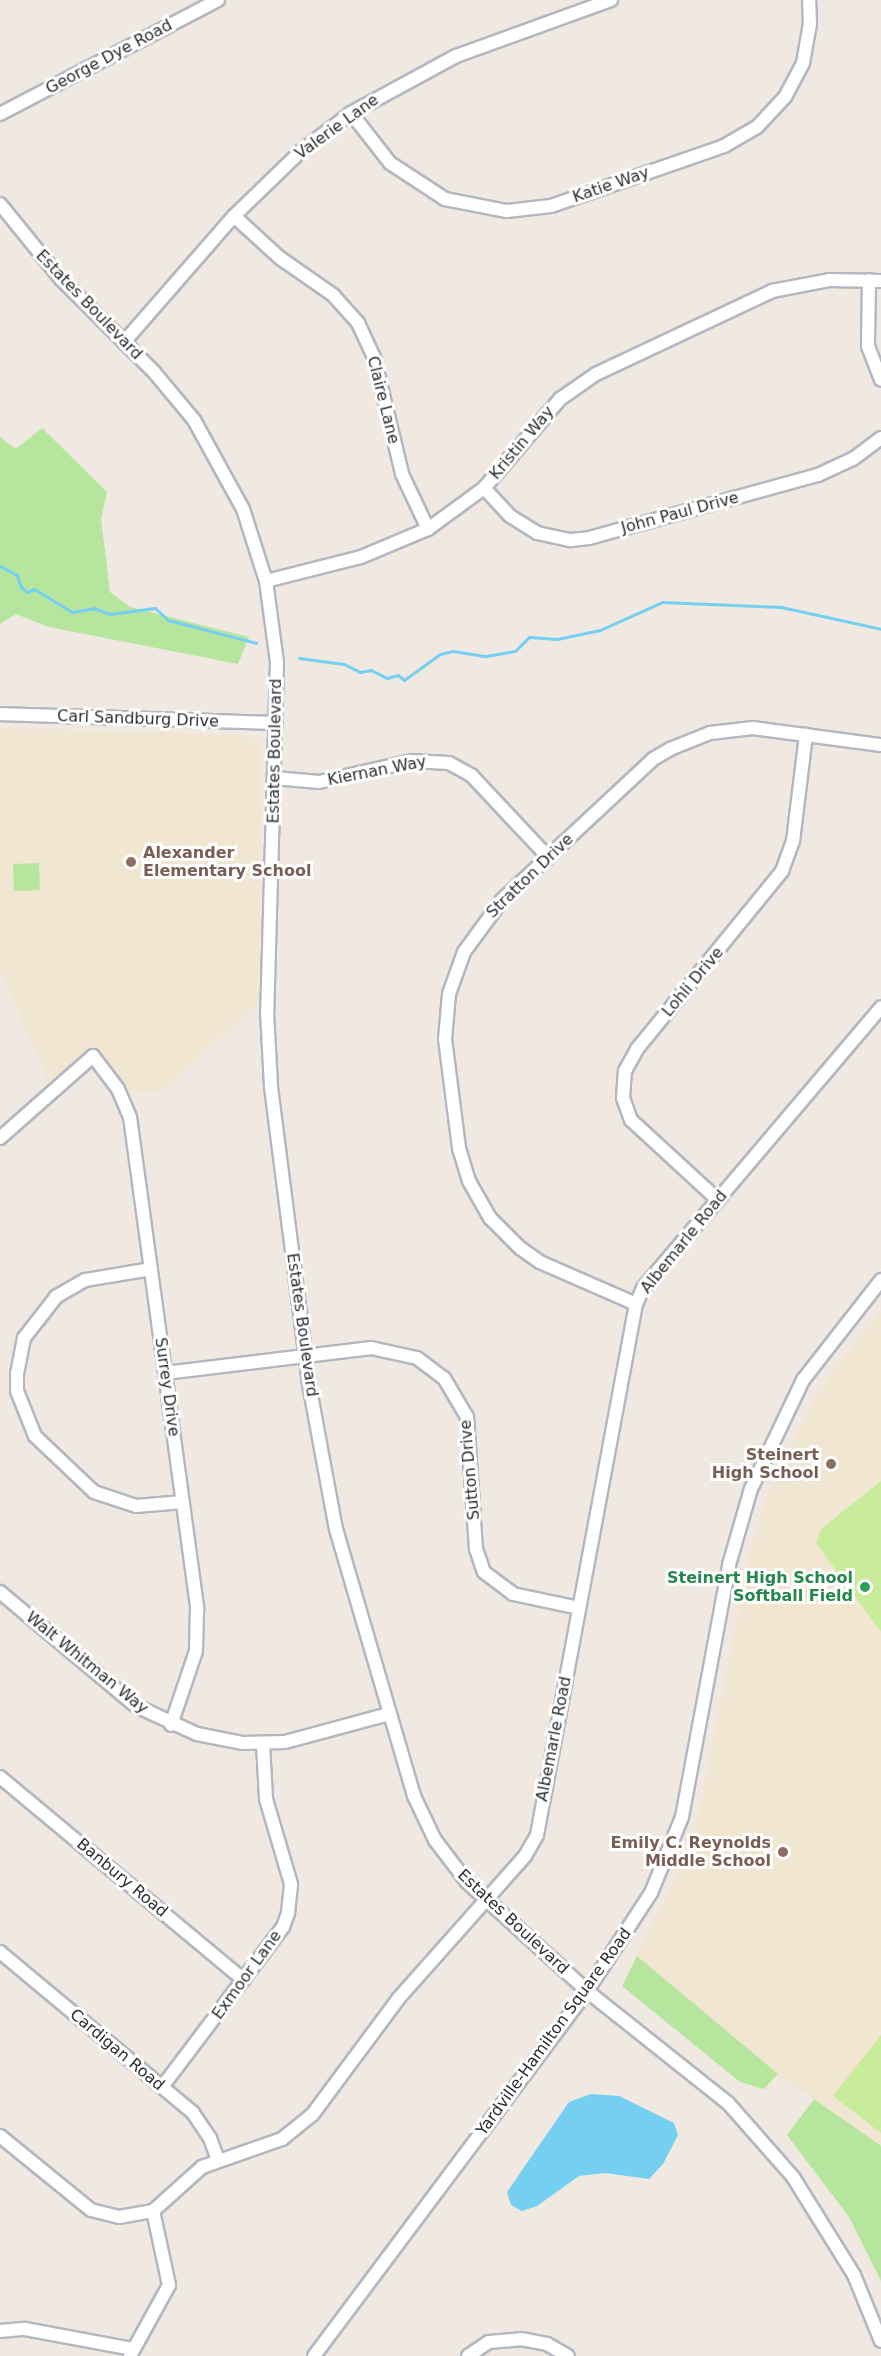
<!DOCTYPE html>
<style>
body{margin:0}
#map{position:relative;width:881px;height:2356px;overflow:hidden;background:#efe9e1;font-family:"DejaVu Sans",sans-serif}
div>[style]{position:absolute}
.education>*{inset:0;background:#f0e6d1}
.green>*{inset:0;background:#b6e59e;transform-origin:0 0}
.pitch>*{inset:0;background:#c9ec9a}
.water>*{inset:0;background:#75cff0}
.stream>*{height:3px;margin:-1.5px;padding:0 1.5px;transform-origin:1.5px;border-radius:1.5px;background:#75cff0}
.roads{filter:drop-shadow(2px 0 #b4b7c1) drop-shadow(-2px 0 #b4b7c1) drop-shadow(0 2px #b4b7c1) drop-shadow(0 -2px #b4b7c1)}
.minor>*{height:12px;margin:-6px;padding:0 6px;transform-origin:6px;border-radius:6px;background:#fff}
.dots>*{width:16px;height:16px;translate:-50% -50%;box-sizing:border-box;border:3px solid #fff;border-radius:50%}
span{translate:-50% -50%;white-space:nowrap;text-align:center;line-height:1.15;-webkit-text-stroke:6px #fff;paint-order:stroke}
.street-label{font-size:16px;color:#2e2e2e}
.education-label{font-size:16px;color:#785e54;font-weight:700}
.left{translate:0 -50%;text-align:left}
.right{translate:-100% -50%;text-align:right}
.leisure-label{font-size:16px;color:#27864d;font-weight:700}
</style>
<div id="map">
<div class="education">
<i style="clip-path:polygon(0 728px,247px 735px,262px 746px,258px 1004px,162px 1091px,131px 1091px,91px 1046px,49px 1083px,0 969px)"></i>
<i style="clip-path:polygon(881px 1311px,881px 2146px,778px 2074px,637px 1956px,671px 1889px,699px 1814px,750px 1552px,767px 1496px,796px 1432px,833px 1370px)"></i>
</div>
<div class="green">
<i style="clip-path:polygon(42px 428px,107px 492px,101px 519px,110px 592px,130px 607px,249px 637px,238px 664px,49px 627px,16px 614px,0 624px,0 437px,16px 449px)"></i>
<i style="left:39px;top:863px;width:27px;height:26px;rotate:88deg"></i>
<i style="clip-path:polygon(637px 1956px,778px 2074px,764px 2089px,740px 2082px,622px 1986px)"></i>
<i style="clip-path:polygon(814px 2099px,881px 2146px,881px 2281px,849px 2217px,787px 2135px)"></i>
</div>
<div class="pitch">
<i style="clip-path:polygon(881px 1481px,881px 1632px,816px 1543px,821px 1529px)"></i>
<i style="clip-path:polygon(881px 2035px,881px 2133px,833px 2096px)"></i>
</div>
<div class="water">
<i style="clip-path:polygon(591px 2094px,619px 2096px,674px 2123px,678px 2135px,663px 2164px,649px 2179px,605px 2173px,579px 2176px,537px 2206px,522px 2211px,511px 2205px,507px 2192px,569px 2102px)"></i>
</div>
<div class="stream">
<i style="left:0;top:566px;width:19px;rotate:28deg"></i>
<i style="left:17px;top:575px;width:13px;rotate:72deg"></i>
<i style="left:21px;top:587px;width:8px;rotate:40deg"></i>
<i style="left:27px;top:592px;width:8px;rotate:-23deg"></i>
<i style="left:34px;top:589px;width:44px;rotate:31.2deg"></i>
<i style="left:72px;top:612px;width:22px;rotate:-10deg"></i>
<i style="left:94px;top:608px;width:17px;rotate:21deg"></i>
<i style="left:110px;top:614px;width:45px;rotate:-7.6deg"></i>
<i style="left:155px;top:608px;width:18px;rotate:43deg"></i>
<i style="left:168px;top:620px;width:91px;rotate:14.6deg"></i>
<i style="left:299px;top:658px;width:45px;rotate:7.6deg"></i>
<i style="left:344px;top:664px;width:18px;rotate:27deg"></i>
<i style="left:360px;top:672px;width:11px;rotate:-10deg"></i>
<i style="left:371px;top:670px;width:18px;rotate:27deg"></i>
<i style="left:387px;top:678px;width:11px;rotate:-15deg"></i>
<i style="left:398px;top:675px;width:8px;rotate:40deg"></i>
<i style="left:404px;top:680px;width:44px;rotate:-35.8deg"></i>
<i style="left:440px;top:654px;width:13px;rotate:-13deg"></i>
<i style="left:453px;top:651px;width:33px;rotate:9deg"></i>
<i style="left:486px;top:656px;width:29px;rotate:-10deg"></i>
<i style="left:515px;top:651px;width:20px;rotate:-45deg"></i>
<i style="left:529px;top:637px;width:28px;rotate:4deg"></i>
<i style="left:557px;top:639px;width:44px;rotate:-11.8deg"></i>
<i style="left:600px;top:630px;width:68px;rotate:-24.3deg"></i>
<i style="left:662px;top:602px;width:119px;rotate:2.4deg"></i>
<i style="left:781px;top:607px;width:102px;rotate:12.4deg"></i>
</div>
<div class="roads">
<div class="minor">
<i style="left:351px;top:113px;width:63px;rotate:52deg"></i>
<i style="left:390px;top:163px;width:66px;rotate:33.2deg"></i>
<i style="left:445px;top:199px;width:63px;rotate:11deg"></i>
<i style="left:507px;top:211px;width:44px;rotate:-6.5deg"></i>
<i style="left:551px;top:206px;width:183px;rotate:-19.1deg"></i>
<i style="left:724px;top:146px;width:38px;rotate:-30deg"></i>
<i style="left:757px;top:127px;width:41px;rotate:-47deg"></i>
<i style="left:785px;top:97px;width:38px;rotate:-62deg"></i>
<i style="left:803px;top:63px;width:39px;rotate:-80deg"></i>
<i style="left:810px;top:25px;width:25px;rotate:-92deg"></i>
<i style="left:0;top:114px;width:246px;rotate:-27.6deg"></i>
<i style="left:0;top:204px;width:97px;rotate:50.9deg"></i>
<i style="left:61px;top:279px;width:132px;rotate:45deg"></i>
<i style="left:154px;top:372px;width:62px;rotate:50.2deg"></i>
<i style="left:194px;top:420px;width:102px;rotate:61.2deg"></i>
<i style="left:243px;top:509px;width:76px;rotate:72.3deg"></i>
<i style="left:266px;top:581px;width:82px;rotate:82.3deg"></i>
<i style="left:277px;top:662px;width:350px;rotate:91.6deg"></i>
<i style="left:267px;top:1012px;width:75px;rotate:86.9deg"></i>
<i style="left:271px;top:1087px;width:299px;rotate:82.7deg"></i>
<i style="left:309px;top:1384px;width:147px;rotate:79.5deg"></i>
<i style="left:336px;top:1529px;width:278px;rotate:73.7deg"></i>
<i style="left:414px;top:1796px;width:49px;rotate:64.5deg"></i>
<i style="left:435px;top:1840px;width:53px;rotate:52.7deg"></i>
<i style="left:467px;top:1882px;width:162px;rotate:42.2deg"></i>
<i style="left:587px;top:1991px;width:180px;rotate:38.5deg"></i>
<i style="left:728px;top:2103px;width:98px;rotate:48.7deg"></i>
<i style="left:793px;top:2177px;width:115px;rotate:58.1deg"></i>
<i style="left:854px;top:2275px;width:71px;rotate:67.8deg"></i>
<i style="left:234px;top:216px;width:62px;rotate:42.4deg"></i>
<i style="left:280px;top:258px;width:65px;rotate:34.9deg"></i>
<i style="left:333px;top:295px;width:38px;rotate:48deg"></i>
<i style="left:358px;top:323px;width:38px;rotate:65deg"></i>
<i style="left:374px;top:357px;width:120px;rotate:76.5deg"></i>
<i style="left:402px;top:474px;width:61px;rotate:64.7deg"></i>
<i style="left:869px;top:280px;width:66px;rotate:90.9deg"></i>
<i style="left:868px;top:346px;width:36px;rotate:69deg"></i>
<i style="left:124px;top:342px;width:167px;rotate:-48.9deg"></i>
<i style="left:234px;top:216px;width:93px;rotate:-44.1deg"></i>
<i style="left:301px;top:151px;width:63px;rotate:-37.2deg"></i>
<i style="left:351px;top:113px;width:119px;rotate:-28.5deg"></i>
<i style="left:456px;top:56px;width:165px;rotate:-19.9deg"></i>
<i style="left:484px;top:488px;width:38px;rotate:47deg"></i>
<i style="left:510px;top:516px;width:32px;rotate:32deg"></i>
<i style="left:537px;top:533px;width:35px;rotate:12deg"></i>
<i style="left:571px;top:540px;width:18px;rotate:-6deg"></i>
<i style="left:589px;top:538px;width:238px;rotate:-15.4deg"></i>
<i style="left:818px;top:475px;width:38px;rotate:-25deg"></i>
<i style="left:853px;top:459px;width:35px;rotate:-37deg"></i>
<i style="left:266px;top:581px;width:98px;rotate:-14.2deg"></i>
<i style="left:361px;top:557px;width:73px;rotate:-22.7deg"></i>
<i style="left:428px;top:529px;width:69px;rotate:-36.2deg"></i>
<i style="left:484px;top:488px;width:117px;rotate:-49.5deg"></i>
<i style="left:560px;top:399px;width:44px;rotate:-34.8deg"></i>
<i style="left:596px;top:374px;width:195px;rotate:-25.2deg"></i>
<i style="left:772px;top:291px;width:58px;rotate:-10.9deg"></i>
<i style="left:829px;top:280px;width:52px;rotate:1.1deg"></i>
<i style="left:0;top:714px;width:276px;rotate:1.9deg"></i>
<i style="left:275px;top:778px;width:44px;rotate:5.2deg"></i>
<i style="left:319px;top:782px;width:95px;rotate:-12.7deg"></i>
<i style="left:412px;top:761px;width:37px;rotate:3deg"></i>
<i style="left:449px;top:763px;width:26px;rotate:29deg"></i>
<i style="left:472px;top:776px;width:111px;rotate:46.8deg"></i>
<i style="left:0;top:1138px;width:124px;rotate:-41.4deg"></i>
<i style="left:93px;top:1056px;width:41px;rotate:52.9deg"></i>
<i style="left:118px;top:1089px;width:30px;rotate:67deg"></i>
<i style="left:130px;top:1117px;width:497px;rotate:82.2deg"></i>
<i style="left:197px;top:1609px;width:42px;rotate:91.4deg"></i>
<i style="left:196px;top:1651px;width:78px;rotate:108.7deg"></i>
<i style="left:718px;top:1200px;width:118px;rotate:-137.4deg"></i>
<i style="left:631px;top:1120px;width:23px;rotate:-110deg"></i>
<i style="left:623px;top:1098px;width:27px;rotate:-86deg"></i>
<i style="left:625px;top:1071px;width:25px;rotate:-61deg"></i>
<i style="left:637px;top:1049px;width:230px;rotate:-50.8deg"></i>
<i style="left:782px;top:871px;width:32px;rotate:-70deg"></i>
<i style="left:793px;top:841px;width:107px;rotate:-83deg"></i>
<i style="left:151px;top:1269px;width:67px;rotate:170.5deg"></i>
<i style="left:85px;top:1280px;width:34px;rotate:150deg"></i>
<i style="left:56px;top:1297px;width:52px;rotate:128deg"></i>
<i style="left:24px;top:1338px;width:36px;rotate:101deg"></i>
<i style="left:17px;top:1373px;width:18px;rotate:90deg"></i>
<i style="left:17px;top:1391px;width:48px;rotate:68.2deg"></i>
<i style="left:35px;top:1436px;width:81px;rotate:43.5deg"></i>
<i style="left:94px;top:1492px;width:44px;rotate:18.4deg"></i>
<i style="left:136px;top:1506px;width:47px;rotate:-4.9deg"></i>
<i style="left:636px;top:1304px;width:105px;rotate:-156.4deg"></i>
<i style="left:540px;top:1262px;width:24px;rotate:-145deg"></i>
<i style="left:520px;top:1248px;width:42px;rotate:-135deg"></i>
<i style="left:490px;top:1218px;width:43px;rotate:-119.6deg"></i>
<i style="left:469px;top:1181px;width:34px;rotate:-107deg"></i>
<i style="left:459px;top:1148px;width:110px;rotate:-97.3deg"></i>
<i style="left:445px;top:1039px;width:45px;rotate:-84.9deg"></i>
<i style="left:449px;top:994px;width:45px;rotate:-70.3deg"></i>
<i style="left:464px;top:952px;width:64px;rotate:-53.8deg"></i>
<i style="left:502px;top:900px;width:207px;rotate:-43deg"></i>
<i style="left:653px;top:759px;width:20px;rotate:-30deg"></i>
<i style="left:670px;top:749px;width:43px;rotate:-21.8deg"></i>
<i style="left:710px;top:733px;width:43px;rotate:-6.6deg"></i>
<i style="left:753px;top:728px;width:129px;rotate:7.6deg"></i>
<i style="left:165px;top:1373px;width:208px;rotate:-6.9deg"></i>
<i style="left:371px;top:1348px;width:47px;rotate:12.3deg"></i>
<i style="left:417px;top:1358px;width:34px;rotate:37deg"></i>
<i style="left:444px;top:1378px;width:45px;rotate:59.5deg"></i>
<i style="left:467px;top:1417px;width:132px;rotate:86.1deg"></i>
<i style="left:476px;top:1549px;width:24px;rotate:71deg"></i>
<i style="left:484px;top:1572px;width:36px;rotate:37deg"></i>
<i style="left:513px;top:1594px;width:67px;rotate:12deg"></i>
<i style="left:0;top:1592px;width:177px;rotate:40deg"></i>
<i style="left:136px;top:1706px;width:67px;rotate:24.7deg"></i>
<i style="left:197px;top:1734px;width:47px;rotate:11.1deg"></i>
<i style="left:243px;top:1743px;width:42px;rotate:-1.4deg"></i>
<i style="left:285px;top:1742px;width:108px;rotate:-15.1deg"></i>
<i style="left:0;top:1777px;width:317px;rotate:39.8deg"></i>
<i style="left:0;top:1952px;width:251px;rotate:39.8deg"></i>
<i style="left:193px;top:2113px;width:30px;rotate:56deg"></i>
<i style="left:210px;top:2138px;width:23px;rotate:70deg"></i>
<i style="left:162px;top:2087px;width:201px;rotate:-52.9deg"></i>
<i style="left:283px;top:1927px;width:15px;rotate:-70deg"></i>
<i style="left:288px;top:1913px;width:29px;rotate:-84deg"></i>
<i style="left:291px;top:1884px;width:89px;rotate:-106.4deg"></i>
<i style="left:266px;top:1799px;width:56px;rotate:-93.1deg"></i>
<i style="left:0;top:2136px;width:117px;rotate:39.1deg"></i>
<i style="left:91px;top:2210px;width:29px;rotate:14deg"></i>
<i style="left:119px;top:2217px;width:35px;rotate:-10deg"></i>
<i style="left:153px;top:2211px;width:66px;rotate:-41.9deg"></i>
<i style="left:202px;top:2167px;width:85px;rotate:-19.3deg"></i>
<i style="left:282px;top:2139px;width:38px;rotate:-39deg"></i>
<i style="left:312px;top:2115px;width:144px;rotate:-53.4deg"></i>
<i style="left:398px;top:1999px;width:191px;rotate:-48.4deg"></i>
<i style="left:525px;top:1856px;width:24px;rotate:-60deg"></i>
<i style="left:537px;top:1835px;width:540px;rotate:-79.44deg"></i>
<i style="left:636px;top:1304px;width:17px;rotate:-66deg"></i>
<i style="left:643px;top:1288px;width:368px;rotate:-49.7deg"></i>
<i style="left:0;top:2331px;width:25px;rotate:-5deg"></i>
<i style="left:25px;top:2329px;width:110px;rotate:10.5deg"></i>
<i style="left:130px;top:2356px;width:81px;rotate:-61.2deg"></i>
<i style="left:169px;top:2285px;width:76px;rotate:-102.2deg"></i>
<i style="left:314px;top:2356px;width:456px;rotate:-53.2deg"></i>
<i style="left:587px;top:1991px;width:117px;rotate:-56.9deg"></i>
<i style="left:651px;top:1893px;width:82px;rotate:-67.8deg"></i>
<i style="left:682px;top:1817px;width:256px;rotate:-79.4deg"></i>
<i style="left:729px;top:1565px;width:79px;rotate:-73.9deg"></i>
<i style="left:751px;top:1489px;width:121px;rotate:-64.5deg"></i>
<i style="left:803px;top:1380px;width:127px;rotate:-52deg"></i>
<i style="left:468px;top:2356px;width:25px;rotate:-34deg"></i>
<i style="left:489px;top:2342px;width:32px;rotate:-5deg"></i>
<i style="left:521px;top:2339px;width:26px;rotate:11deg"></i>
<i style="left:547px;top:2344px;width:24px;rotate:30deg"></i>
</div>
</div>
<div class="dots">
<i style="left:131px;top:862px;background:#8d6e63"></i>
<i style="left:831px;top:1464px;background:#8d6e63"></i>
<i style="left:865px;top:1587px;background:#2e9e5b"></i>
<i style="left:783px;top:1852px;background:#8d6e63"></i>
</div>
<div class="street-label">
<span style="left:109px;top:57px;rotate:-28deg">George Dye Road</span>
<span style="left:337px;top:127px;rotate:-36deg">Valerie Lane</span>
<span style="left:611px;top:185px;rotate:-19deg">Katie Way</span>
<span style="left:89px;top:305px;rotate:46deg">Estates Boulevard</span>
<span style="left:383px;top:400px;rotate:76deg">Claire Lane</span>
<span style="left:522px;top:443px;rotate:-50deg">Kristin Way</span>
<span style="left:680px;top:513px;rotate:-15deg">John Paul Drive</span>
<span style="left:138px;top:719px;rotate:2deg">Carl Sandburg Drive</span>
<span style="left:275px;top:751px;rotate:-89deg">Estates Boulevard</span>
<span style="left:377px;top:771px;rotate:-11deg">Kiernan Way</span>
<span style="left:530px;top:876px;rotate:-44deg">Stratton Drive</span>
<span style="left:693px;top:982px;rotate:-50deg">Lohli Drive</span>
<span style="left:684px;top:1242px;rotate:-51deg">Albemarle Road</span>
<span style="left:302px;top:1325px;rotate:82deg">Estates Boulevard</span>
<span style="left:167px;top:1387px;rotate:82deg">Surrey Drive</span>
<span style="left:470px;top:1470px;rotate:-95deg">Sutton Drive</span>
<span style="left:87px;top:1663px;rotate:39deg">Walt Whitman Way</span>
<span style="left:554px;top:1739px;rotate:-79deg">Albemarle Road</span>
<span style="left:122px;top:1878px;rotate:40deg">Banbury Road</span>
<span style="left:513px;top:1922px;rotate:43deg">Estates Boulevard</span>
<span style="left:247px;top:1975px;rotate:-54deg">Exmoor Lane</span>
<span style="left:554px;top:2032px;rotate:-54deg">Yardville-Hamilton Square Road</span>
<span style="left:117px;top:2050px;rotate:40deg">Cardigan Road</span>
</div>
<div class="education-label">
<span class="left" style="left:143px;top:862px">Alexander<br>Elementary School</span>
<span class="right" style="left:819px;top:1464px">Steinert<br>High School</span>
<span class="right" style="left:771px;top:1852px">Emily C. Reynolds<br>Middle School</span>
</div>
<div class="leisure-label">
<span class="right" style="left:853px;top:1587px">Steinert High School<br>Softball Field</span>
</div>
</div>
